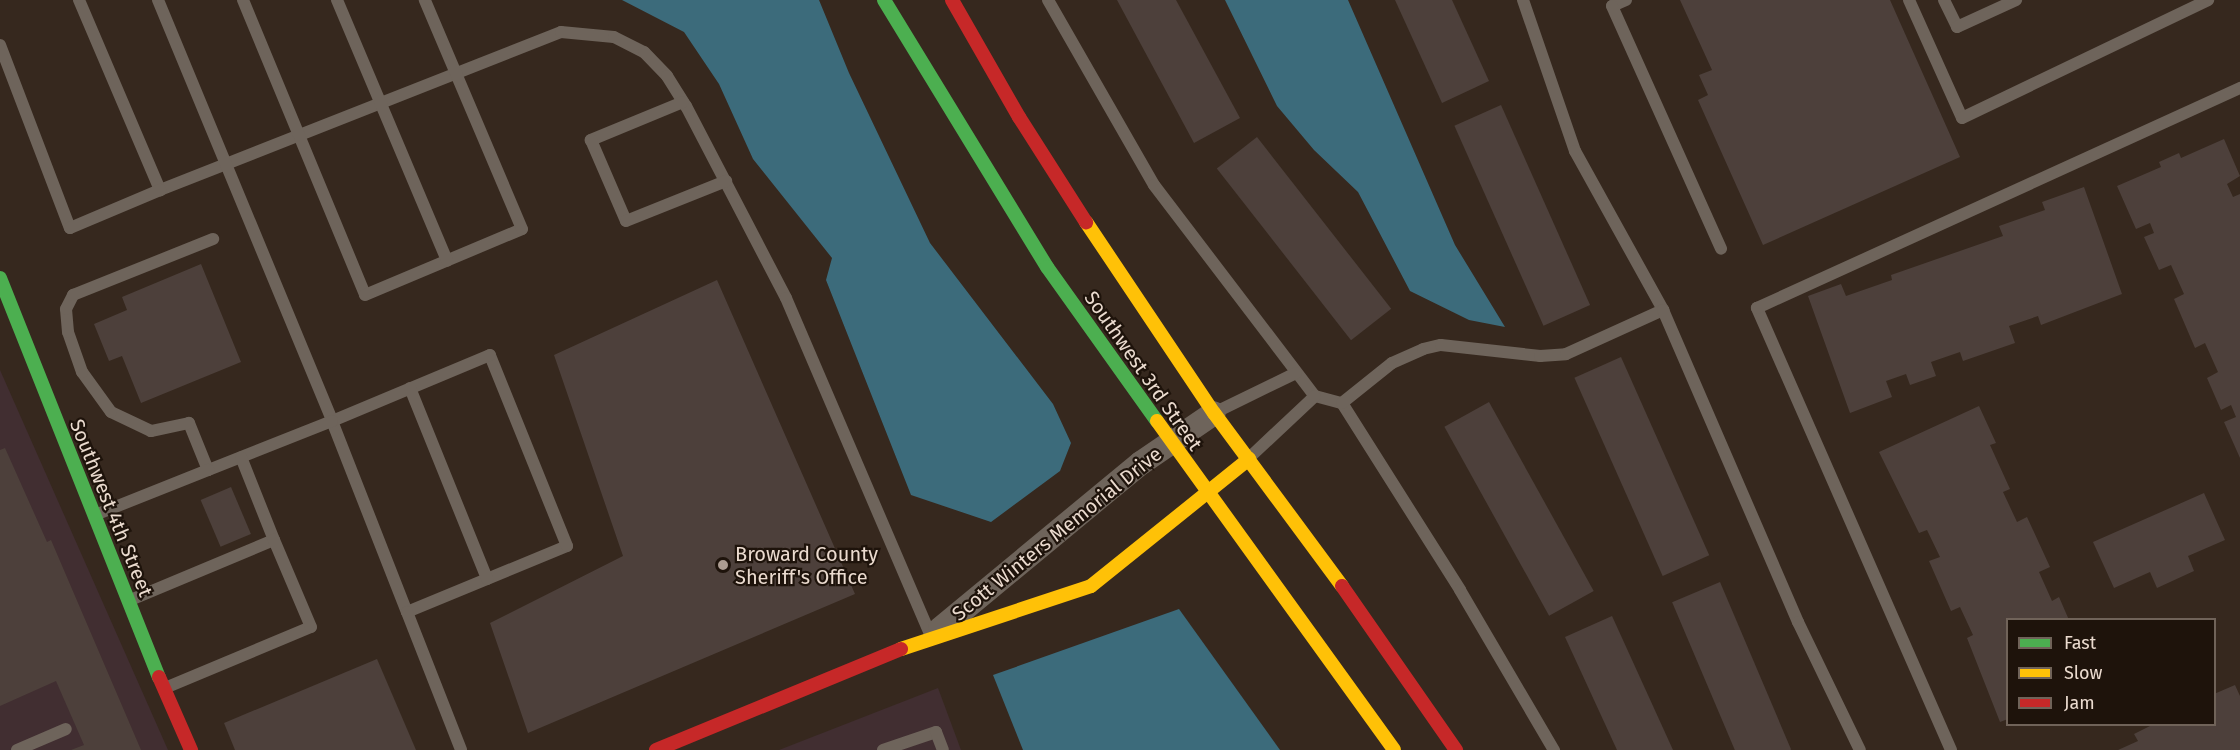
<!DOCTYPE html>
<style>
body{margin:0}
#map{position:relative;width:2240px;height:750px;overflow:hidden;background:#36281e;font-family:"Fira Sans",sans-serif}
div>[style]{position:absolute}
.commercial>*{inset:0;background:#412e31}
.water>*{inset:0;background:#3c6b7b}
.building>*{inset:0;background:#4d403b;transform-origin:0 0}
.lane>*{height:12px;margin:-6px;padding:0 6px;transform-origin:6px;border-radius:6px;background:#6e645b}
.street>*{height:24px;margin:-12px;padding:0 12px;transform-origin:12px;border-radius:12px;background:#6e645b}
.fast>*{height:14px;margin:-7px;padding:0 7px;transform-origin:7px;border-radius:7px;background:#4caf50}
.slow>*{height:14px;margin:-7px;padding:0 7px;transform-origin:7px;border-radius:7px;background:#ffc107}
.jam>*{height:14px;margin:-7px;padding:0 7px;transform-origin:7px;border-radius:7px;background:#c62828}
.dots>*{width:16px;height:16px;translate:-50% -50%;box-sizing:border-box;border:3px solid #1e130b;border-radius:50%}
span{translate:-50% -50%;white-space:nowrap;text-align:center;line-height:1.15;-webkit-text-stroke:4.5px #1e130b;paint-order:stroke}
.street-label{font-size:20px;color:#ebdbcf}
.poi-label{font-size:20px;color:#ebdbcf}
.left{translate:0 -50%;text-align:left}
.legend{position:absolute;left:2006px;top:618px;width:210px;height:108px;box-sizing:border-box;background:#1e130b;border:2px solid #706359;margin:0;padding:8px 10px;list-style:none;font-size:18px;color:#ebdbcf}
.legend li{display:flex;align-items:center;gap:12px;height:30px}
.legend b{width:30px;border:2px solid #706359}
</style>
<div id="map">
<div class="commercial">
<i style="clip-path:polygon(0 370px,168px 750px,0 750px)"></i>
<i style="clip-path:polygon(938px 688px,961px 750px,779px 750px)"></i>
</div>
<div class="water">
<i style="clip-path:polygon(622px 0,819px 0,849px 73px,930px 243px,1053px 404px,1071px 443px,1060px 471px,991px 522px,911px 495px,826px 280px,832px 258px,753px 159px,719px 84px,684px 32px)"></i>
<i style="clip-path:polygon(1225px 0,1348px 0,1455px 245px,1505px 327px,1469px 320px,1410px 291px,1358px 192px,1314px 150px,1277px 106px)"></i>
<i style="clip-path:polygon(1179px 609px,1280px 750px,1023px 750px,993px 675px)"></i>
</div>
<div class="building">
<i style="clip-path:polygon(1117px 0,1176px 0,1240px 118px,1194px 143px)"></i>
<i style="clip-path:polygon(1395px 0,1452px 0,1489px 81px,1442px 103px)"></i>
<i style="clip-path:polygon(1680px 0,1890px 0,1960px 157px,1763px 245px,1698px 100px,1708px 95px,1699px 75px,1712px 70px)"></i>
<i style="left:1501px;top:105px;width:219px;height:51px;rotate:66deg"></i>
<i style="left:1257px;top:137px;width:218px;height:51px;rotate:52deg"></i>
<i style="clip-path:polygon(2224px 139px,2240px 176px,2227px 184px,2233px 197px,2240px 194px,2240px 458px,2224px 422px,2236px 417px,2231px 405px,2221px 410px,2207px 378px,2218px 372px,2205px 343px,2195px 348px,2174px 299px,2184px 294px,2171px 265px,2159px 270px,2144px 237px,2154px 233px,2150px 223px,2136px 229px,2117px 186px,2161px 167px,2159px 162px,2179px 153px,2181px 158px)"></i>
<i style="clip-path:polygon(2084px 187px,2122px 294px,2041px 325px,2038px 316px,2009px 326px,2015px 343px,1963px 361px,1960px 352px,1931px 362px,1936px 376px,1910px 385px,1906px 374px,1886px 381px,1892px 397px,1850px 413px,1808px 296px,1841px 284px,1846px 296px,1892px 280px,1891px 275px,2003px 236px,1999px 226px,2045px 210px,2042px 202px)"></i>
<i style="clip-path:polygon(201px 264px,241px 362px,141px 403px,122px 356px,109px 361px,94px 324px,127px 310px,122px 297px)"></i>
<i style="clip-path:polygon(717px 280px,855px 594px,528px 733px,490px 623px,623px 556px,554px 355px)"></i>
<i style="left:1621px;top:357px;width:217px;height:51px;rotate:66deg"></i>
<i style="left:1489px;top:402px;width:216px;height:51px;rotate:61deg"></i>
<i style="clip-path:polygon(1979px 406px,1996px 443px,1990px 445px,2010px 489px,2003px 492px,2017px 522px,2027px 517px,2050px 567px,2039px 572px,2052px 601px,2059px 597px,2069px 620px,2008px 620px,2008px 719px,2000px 722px,1967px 638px,1973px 635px,1960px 607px,1951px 611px,1929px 561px,1940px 557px,1927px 530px,1919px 533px,1879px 452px)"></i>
<i style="clip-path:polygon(5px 448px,47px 542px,51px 540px,141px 750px,71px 750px,84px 745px,56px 681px,0 706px,0 450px)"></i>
<i style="left:231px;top:487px;width:51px;height:33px;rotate:67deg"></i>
<i style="clip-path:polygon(2204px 493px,2225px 540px,2188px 556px,2194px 571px,2157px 588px,2150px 572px,2114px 588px,2093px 542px)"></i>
<i style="left:1720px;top:582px;width:182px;height:52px;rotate:67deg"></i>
<i style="clip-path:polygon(1612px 616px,1673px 750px,1617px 750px,1565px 637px)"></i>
<i style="clip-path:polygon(377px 659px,416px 750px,235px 750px,224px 723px)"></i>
<i style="clip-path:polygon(2235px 685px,2240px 696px,2240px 750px,2118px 750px,2138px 741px,2134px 734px,2154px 724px,2214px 724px,2214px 694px)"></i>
</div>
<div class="lane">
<i style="left:79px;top:0;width:207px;rotate:66.9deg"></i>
<i style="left:160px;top:190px;width:431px;rotate:-21.5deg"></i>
<i style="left:561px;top:32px;width:53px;rotate:5.4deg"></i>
<i style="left:614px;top:37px;width:34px;rotate:27deg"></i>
<i style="left:644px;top:52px;width:33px;rotate:46deg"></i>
<i style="left:667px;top:76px;width:36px;rotate:58deg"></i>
<i style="left:686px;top:106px;width:216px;rotate:62.5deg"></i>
<i style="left:786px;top:298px;width:366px;rotate:66.8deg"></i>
<i style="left:158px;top:0;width:456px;rotate:67.5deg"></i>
<i style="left:332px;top:421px;width:205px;rotate:68.6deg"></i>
<i style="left:407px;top:612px;width:173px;rotate:-22.4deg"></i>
<i style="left:567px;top:546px;width:206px;rotate:-112deg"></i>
<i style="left:490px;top:355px;width:171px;rotate:157.3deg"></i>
<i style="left:332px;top:421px;width:133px;rotate:158.4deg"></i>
<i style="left:208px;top:470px;width:51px;rotate:-112deg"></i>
<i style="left:189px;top:423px;width:39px;rotate:168deg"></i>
<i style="left:151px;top:431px;width:44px;rotate:-154.6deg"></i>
<i style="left:111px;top:412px;width:49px;rotate:-125.9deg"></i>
<i style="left:82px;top:372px;width:42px;rotate:-109.3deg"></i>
<i style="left:68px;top:332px;width:23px;rotate:-95deg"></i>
<i style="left:66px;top:309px;width:16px;rotate:-63deg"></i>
<i style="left:73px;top:295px;width:151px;rotate:-21.8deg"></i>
<i style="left:243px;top:0;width:319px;rotate:67.5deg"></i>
<i style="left:365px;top:295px;width:170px;rotate:-22.8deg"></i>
<i style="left:522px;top:229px;width:249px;rotate:-113deg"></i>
<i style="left:337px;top:0;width:283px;rotate:67.1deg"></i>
<i style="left:1048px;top:0;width:213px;rotate:60.2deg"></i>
<i style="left:1154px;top:185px;width:265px;rotate:52.7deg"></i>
<i style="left:1315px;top:396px;width:28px;rotate:15deg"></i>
<i style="left:1342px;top:403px;width:221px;rotate:57.7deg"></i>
<i style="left:1460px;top:590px;width:186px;rotate:59.6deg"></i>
<i style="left:1523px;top:0;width:160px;rotate:71deg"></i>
<i style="left:1575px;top:151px;width:182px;rotate:61deg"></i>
<i style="left:1626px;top:0;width:15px;rotate:157deg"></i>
<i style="left:1612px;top:6px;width:266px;rotate:65.8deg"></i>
<i style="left:1909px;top:0;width:129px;rotate:65.8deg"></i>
<i style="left:1962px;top:118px;width:273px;rotate:-25.6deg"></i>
<i style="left:1944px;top:0;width:30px;rotate:64deg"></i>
<i style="left:1957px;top:27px;width:65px;rotate:-24.6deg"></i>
<i style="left:0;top:45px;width:196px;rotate:69.1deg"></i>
<i style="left:70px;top:228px;width:98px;rotate:-22.9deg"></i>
<i style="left:683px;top:102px;width:100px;rotate:157.6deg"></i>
<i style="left:591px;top:140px;width:88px;rotate:66.6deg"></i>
<i style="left:626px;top:221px;width:108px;rotate:-21.8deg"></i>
<i style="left:410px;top:388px;width:206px;rotate:68deg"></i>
<i style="left:1342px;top:403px;width:64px;rotate:-38.7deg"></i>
<i style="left:1392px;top:363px;width:34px;rotate:-24deg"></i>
<i style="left:1423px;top:349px;width:18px;rotate:-13deg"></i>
<i style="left:1441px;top:345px;width:100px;rotate:6.3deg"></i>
<i style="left:1540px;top:356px;width:26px;rotate:-4deg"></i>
<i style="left:1566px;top:354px;width:107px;rotate:-24.4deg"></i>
<i style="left:1663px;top:310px;width:340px;rotate:66.6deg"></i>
<i style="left:1798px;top:622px;width:142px;rotate:64.2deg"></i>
<i style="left:1216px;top:412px;width:89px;rotate:-26deg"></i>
<i style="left:1250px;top:457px;width:89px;rotate:-43.2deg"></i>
<i style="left:95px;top:515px;width:122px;rotate:-21.7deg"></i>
<i style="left:128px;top:601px;width:158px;rotate:-22.7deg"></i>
<i style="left:274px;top:540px;width:89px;rotate:-111.7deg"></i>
<i style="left:407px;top:612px;width:148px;rotate:68.6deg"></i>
<i style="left:165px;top:688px;width:158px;rotate:-22.7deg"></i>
<i style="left:311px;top:627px;width:95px;rotate:-113deg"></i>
<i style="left:17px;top:750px;width:53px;rotate:-23.2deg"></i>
<i style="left:883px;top:750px;width:56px;rotate:-18.8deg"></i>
<i style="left:936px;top:732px;width:19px;rotate:69deg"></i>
<i style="left:1951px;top:750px;width:483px;rotate:-113.7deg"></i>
<i style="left:1757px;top:308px;width:531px;rotate:-24.49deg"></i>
</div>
<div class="street">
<i style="left:940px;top:629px;width:261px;rotate:-39.6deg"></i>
<i style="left:1141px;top:463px;width:88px;rotate:-34.4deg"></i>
</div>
<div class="fast">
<i style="left:884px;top:0;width:313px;rotate:58.6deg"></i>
<i style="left:1047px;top:267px;width:189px;rotate:54.5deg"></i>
<i style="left:0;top:278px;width:430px;rotate:68.3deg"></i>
</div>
<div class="slow">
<i style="left:1086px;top:222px;width:230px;rotate:56.2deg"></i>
<i style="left:1214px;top:413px;width:215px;rotate:53.5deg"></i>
<i style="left:1157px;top:421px;width:405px;rotate:54.2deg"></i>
<i style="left:901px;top:649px;width:200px;rotate:-18.3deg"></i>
<i style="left:1091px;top:586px;width:203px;rotate:-38.8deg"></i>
</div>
<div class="jam">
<i style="left:952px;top:0;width:135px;rotate:60.2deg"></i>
<i style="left:1019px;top:117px;width:125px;rotate:57.5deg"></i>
<i style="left:1342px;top:586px;width:200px;rotate:55.2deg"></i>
<i style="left:159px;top:677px;width:80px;rotate:66.3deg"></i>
<i style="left:656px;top:750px;width:265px;rotate:-22.4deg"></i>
</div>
<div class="dots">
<i style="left:723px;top:565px;background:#ac9c91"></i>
</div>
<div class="street-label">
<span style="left:1143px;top:371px;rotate:55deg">Southwest 3rd Street</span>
<span style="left:111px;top:508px;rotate:68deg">Southwest 4th Street</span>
<span style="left:1057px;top:534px;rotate:-39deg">Scott Winters Memorial Drive</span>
</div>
<div class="poi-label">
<span class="left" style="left:735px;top:566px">Broward County<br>Sheriff's Office</span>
</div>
<ul class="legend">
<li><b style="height:8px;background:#4caf50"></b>Fast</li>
<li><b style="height:8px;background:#ffc107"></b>Slow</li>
<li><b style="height:8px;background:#c62828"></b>Jam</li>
</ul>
</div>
